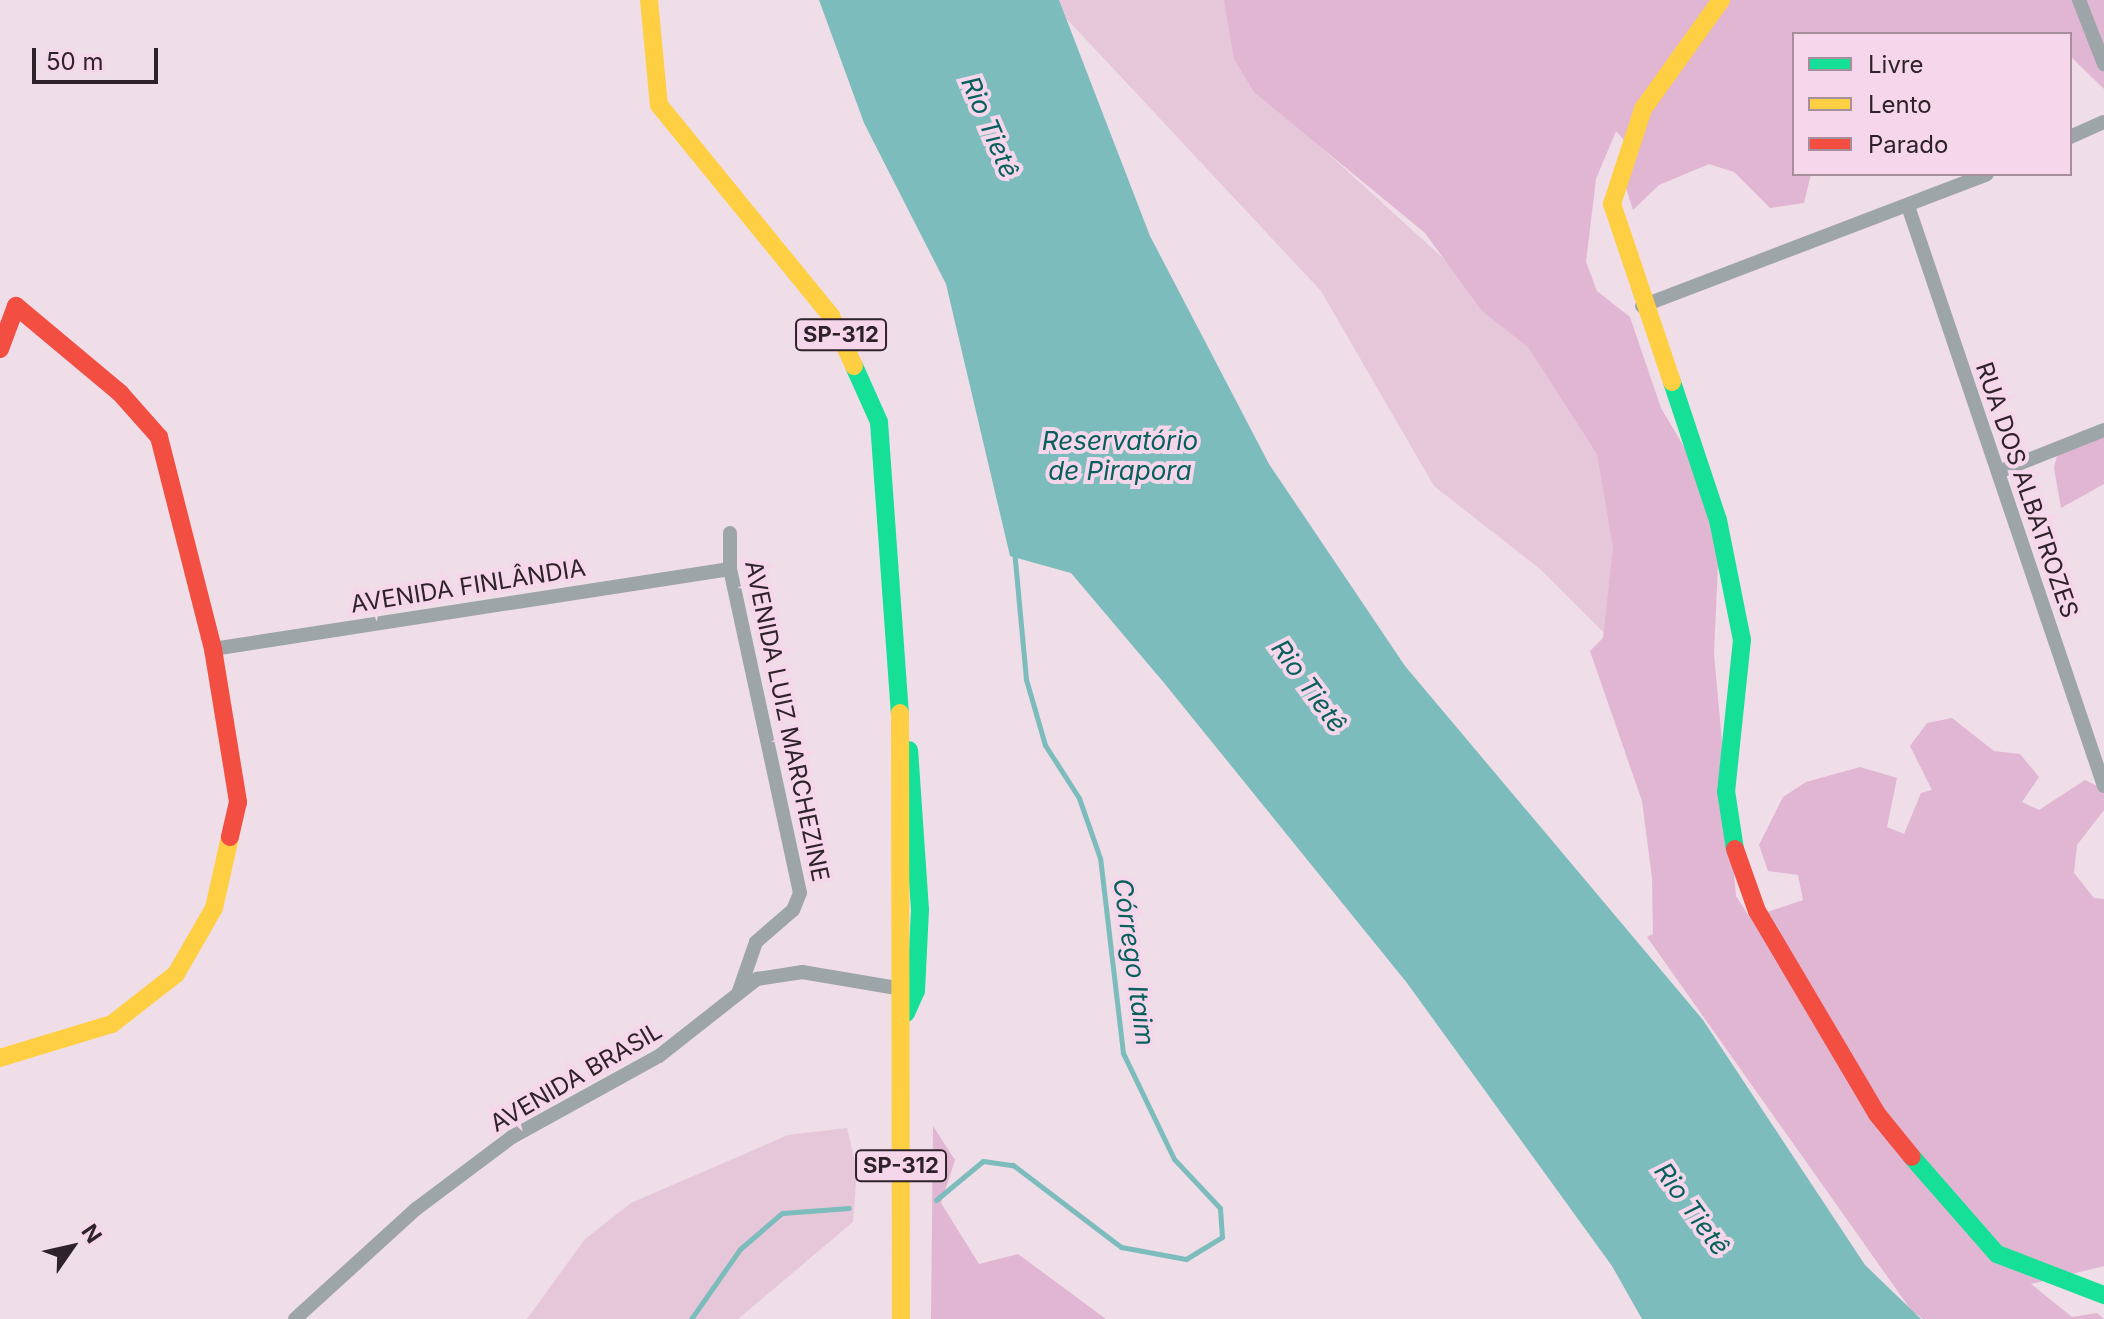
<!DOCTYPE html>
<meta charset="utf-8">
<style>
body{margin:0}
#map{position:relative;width:2104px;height:1319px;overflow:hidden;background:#efdde8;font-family:Inter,sans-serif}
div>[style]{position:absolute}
.green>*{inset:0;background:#e6c7da}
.forest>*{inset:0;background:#e1b6d2}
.water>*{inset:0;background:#7cbcbc}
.stream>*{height:5px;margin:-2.5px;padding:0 2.5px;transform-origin:2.5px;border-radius:2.5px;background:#7cbcbc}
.street>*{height:14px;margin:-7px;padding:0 7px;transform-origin:7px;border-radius:7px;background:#9da5a8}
.fast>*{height:18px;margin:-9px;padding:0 9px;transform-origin:9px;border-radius:9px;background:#16e098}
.slow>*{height:18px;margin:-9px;padding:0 9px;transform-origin:9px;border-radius:9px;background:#ffcf43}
.jam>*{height:18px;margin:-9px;padding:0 9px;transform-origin:9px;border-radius:9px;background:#f24e42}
span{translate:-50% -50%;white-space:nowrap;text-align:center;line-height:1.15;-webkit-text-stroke:8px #f6d6ea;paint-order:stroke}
.shield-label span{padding:2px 6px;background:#f6d6ea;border:2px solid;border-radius:6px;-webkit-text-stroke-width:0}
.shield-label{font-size:22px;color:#2e232a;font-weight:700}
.street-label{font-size:24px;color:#2e232a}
.water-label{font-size:26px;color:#08605d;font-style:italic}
.legend{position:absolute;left:1792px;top:32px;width:280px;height:144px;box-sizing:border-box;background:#f6d6ea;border:2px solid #a68e9d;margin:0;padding:10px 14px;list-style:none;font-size:24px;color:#2e232a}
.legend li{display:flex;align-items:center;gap:16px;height:40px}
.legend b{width:40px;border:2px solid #a68e9d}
.north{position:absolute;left:32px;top:1207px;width:80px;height:80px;-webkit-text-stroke:6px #f6d6ea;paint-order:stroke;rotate:56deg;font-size:22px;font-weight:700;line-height:32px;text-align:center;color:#2e232a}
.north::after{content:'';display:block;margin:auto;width:28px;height:36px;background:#2e232a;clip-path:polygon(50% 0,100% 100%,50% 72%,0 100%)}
.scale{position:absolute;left:32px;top:48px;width:126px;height:36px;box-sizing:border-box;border:4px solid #2e232a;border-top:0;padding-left:10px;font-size:24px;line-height:28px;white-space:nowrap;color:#2e232a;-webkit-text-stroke:6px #f6d6ea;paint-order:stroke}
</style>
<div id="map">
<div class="green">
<i style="clip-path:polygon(1059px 0,1243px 0,1312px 139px,1510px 319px,1612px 451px,1617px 646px,1540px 569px,1434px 486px,1321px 291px,1066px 18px)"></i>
<i style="clip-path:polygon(847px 1128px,857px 1170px,853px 1222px,738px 1319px,527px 1319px,585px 1239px,631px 1203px,788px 1135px)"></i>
</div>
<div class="forest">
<i style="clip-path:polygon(1224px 0,2104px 0,2104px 89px,2070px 56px,2070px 34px,1794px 34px,1794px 174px,1811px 174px,1804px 203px,1770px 208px,1734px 172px,1709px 164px,1659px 185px,1633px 210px,1622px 175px,1634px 151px,1616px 131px,1596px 179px,1586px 262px,1597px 291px,1630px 317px,1661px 408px,1702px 477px,1718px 563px,1714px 654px,1736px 896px,1750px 918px,1803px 900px,1798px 875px,1768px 871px,1759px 845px,1783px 797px,1806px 782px,1860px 767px,1897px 778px,1887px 827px,1904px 834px,1921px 793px,1932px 790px,1910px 746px,1927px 723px,1952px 718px,1994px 751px,2020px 754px,2039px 777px,2022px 802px,2039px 810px,2085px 780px,2104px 789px,2104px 810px,2077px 845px,2074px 873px,2094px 898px,2104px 899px,2104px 1266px,2031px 1284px,2072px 1317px,2097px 1313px,2104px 1319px,1923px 1319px,1911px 1310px,1647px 937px,1653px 934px,1652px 878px,1642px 801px,1590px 651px,1603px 638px,1613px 547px,1597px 454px,1528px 347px,1482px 311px,1425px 233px,1254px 92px,1234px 59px)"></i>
<i style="clip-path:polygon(2084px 430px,2104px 436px,2104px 484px,2061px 508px,2054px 468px,2060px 443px)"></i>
<i style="clip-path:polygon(933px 1126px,955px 1160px,941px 1203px,979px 1264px,1018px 1254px,1106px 1319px,931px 1319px)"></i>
</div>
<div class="water">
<i style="clip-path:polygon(819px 0,1059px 0,1150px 236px,1269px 464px,1405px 666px,1703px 1020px,1865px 1265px,1921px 1319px,1642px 1319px,1612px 1266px,1407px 983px,1165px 684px,1071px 573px,1010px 556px,946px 284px,864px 123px)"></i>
</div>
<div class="stream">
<i style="left:936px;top:1200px;width:61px;rotate:-39.7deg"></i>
<i style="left:983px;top:1161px;width:30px;rotate:8deg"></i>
<i style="left:1013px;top:1165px;width:136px;rotate:37.2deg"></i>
<i style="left:1121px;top:1247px;width:66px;rotate:10.5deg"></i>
<i style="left:1186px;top:1259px;width:42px;rotate:-31.4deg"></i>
<i style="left:1222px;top:1237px;width:29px;rotate:-94deg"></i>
<i style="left:1220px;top:1208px;width:67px;rotate:-133.2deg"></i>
<i style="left:1174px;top:1159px;width:118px;rotate:-115.7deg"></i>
<i style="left:1123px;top:1053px;width:196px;rotate:-96.7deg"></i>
<i style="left:1100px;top:858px;width:64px;rotate:-109.3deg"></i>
<i style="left:1079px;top:798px;width:63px;rotate:-122.7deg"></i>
<i style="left:1045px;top:745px;width:69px;rotate:-106.1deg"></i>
<i style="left:1026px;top:679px;width:130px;rotate:-95.3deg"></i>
<i style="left:691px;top:1319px;width:85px;rotate:-55deg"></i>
<i style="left:740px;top:1249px;width:55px;rotate:-40.6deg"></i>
<i style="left:782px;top:1213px;width:67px;rotate:-4.3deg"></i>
</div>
<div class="street">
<i style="left:2079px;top:0;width:69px;rotate:68.7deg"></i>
<i style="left:2070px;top:137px;width:37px;rotate:-24deg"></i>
<i style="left:1909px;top:209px;width:609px;rotate:71.33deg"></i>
<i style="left:1642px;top:306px;width:369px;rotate:-20.9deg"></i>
<i style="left:1998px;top:472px;width:114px;rotate:-21.6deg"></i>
<i style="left:730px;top:533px;width:36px;rotate:90deg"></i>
<i style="left:730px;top:569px;width:331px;rotate:77.8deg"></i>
<i style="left:800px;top:893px;width:18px;rotate:112deg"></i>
<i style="left:793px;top:910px;width:49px;rotate:139.1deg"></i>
<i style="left:756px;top:942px;width:52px;rotate:109.1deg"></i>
<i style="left:213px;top:649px;width:523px;rotate:-8.8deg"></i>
<i style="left:295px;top:1319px;width:164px;rotate:-42.3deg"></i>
<i style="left:416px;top:1209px;width:120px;rotate:-36.9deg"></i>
<i style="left:512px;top:1137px;width:168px;rotate:-28.9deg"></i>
<i style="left:659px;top:1056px;width:125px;rotate:-38.2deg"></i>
<i style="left:757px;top:979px;width:46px;rotate:-8.8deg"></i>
<i style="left:802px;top:972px;width:108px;rotate:9.6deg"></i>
</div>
<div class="fast">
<i style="left:854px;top:366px;width:61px;rotate:65.9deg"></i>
<i style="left:879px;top:422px;width:292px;rotate:85.9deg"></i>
<i style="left:1672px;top:382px;width:145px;rotate:71.6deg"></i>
<i style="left:1718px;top:520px;width:122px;rotate:78.7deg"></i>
<i style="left:1742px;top:640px;width:152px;rotate:96deg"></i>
<i style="left:1726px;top:791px;width:59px;rotate:81.2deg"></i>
<i style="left:906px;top:1013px;width:24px;rotate:-66deg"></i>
<i style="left:916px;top:991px;width:81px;rotate:-87.2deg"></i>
<i style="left:920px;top:910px;width:160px;rotate:-93.9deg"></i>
<i style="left:1912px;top:1157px;width:129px;rotate:48.8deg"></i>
<i style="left:1997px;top:1254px;width:115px;rotate:21deg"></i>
</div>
<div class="slow">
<i style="left:649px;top:0;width:105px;rotate:84.6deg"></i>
<i style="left:659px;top:105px;width:272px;rotate:50.8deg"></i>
<i style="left:831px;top:316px;width:55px;rotate:65.3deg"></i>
<i style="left:1672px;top:382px;width:188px;rotate:-108.6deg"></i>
<i style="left:1612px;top:204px;width:100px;rotate:-71.9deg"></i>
<i style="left:1643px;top:109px;width:134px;rotate:-54.4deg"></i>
<i style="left:900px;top:713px;width:606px;rotate:89.91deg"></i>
<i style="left:0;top:1058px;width:117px;rotate:-16.9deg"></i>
<i style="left:112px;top:1024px;width:81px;rotate:-38deg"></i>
<i style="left:176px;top:974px;width:76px;rotate:-60.1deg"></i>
<i style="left:214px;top:908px;width:73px;rotate:-77.3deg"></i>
</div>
<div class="jam">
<i style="left:0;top:349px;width:46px;rotate:-69.6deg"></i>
<i style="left:16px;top:306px;width:136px;rotate:39.9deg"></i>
<i style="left:120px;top:393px;width:59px;rotate:48.4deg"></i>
<i style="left:159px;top:437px;width:219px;rotate:75.7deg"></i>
<i style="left:213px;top:649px;width:155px;rotate:80.7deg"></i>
<i style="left:238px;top:802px;width:36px;rotate:103deg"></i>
<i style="left:1735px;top:849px;width:66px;rotate:70.5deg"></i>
<i style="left:1757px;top:911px;width:236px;rotate:59.4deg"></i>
<i style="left:1877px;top:1114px;width:55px;rotate:50.9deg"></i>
</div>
<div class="shield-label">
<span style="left:841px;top:335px">SP-312</span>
<span style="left:901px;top:1166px">SP-312</span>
</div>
<div class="street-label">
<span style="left:2027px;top:490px;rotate:71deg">RUA DOS ALBATROZES</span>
<span style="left:468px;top:586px;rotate:-9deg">AVENIDA FINLÂNDIA</span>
<span style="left:787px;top:721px;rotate:78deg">AVENIDA LUIZ MARCHEZINE</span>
<span style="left:576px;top:1077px;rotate:-30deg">AVENIDA BRASIL</span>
</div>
<div class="water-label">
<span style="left:990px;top:127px;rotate:67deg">Rio Tietê</span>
<span style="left:1120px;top:456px">Reservatório<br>de Pirapora</span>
<span style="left:1309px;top:686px;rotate:54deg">Rio Tietê</span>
<span style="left:1134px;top:962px;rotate:82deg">Córrego Itaim</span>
<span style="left:1692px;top:1209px;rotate:54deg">Rio Tietê</span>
</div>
<ul class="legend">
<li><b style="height:10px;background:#16e098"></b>Livre</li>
<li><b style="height:10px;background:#ffcf43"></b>Lento</li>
<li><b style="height:10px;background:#f24e42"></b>Parado</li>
</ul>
<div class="north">N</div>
<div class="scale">50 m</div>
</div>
